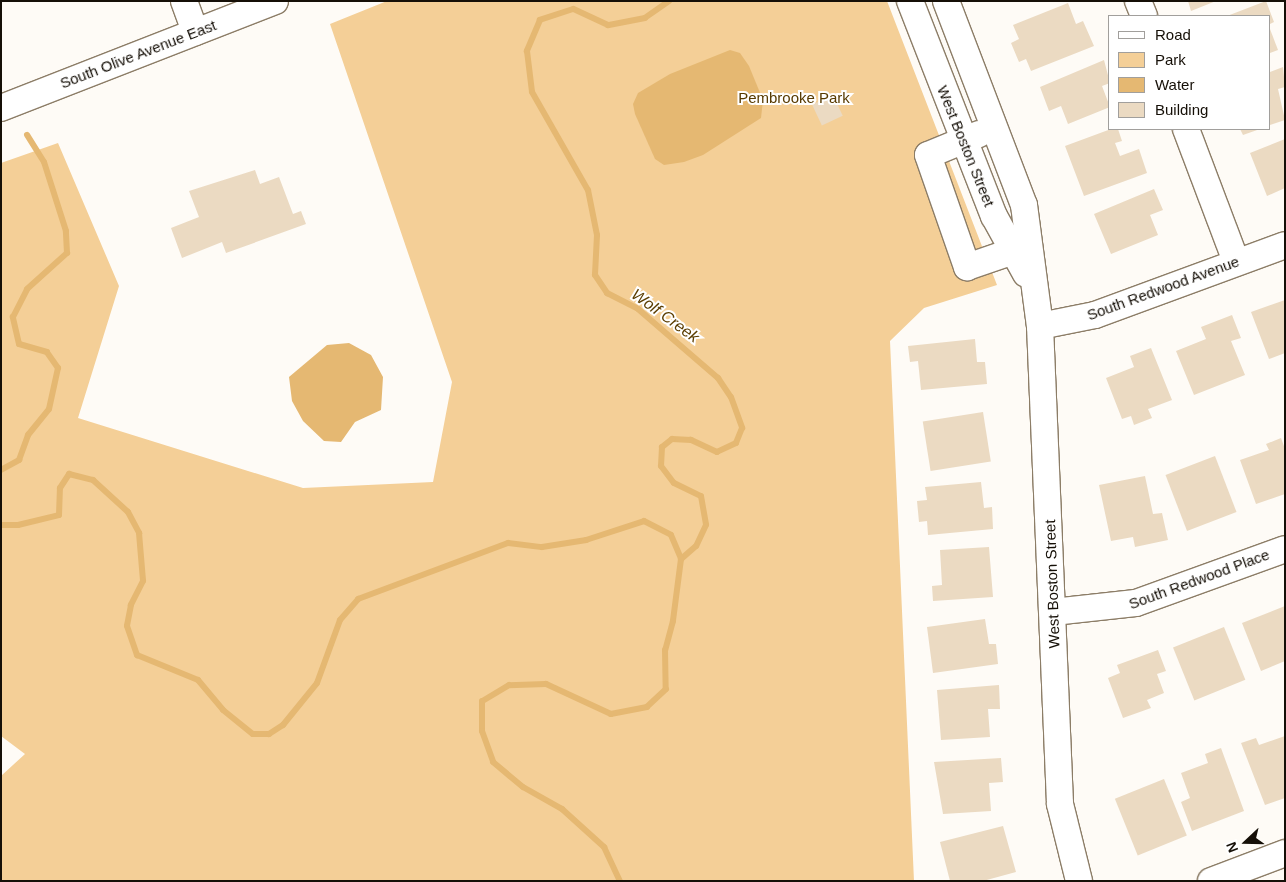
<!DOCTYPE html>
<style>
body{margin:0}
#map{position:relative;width:1286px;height:882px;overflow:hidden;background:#fefbf6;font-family:Arial,sans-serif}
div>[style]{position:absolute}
.green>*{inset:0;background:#f4cf97}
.water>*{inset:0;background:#e5b872}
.stream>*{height:6px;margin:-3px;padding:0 3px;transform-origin:3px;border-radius:3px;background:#e5b872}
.building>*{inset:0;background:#ebdac2;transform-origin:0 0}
.roads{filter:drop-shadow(1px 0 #8c7d67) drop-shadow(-1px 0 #8c7d67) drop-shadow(0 1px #8c7d67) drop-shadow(0 -1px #8c7d67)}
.minor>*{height:26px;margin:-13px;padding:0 13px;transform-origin:13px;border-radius:13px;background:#fff}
span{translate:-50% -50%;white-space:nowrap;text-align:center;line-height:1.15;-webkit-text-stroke:4px #fff;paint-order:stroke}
.street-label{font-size:15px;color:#150f07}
.park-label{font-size:15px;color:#573a00}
.water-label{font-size:16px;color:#5b3d01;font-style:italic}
.frame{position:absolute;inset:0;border:2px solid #150f07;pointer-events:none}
.legend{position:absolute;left:1108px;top:15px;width:162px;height:115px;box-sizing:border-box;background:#fff;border:1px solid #a19f9c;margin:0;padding:6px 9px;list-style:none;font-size:15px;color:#150f07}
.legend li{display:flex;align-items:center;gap:10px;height:25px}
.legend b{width:25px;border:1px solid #a19f9c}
.north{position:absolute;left:1221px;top:817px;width:50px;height:50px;-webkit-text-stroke:4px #fff;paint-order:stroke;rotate:249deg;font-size:14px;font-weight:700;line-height:20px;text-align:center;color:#150f07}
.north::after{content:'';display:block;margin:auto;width:18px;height:22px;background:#150f07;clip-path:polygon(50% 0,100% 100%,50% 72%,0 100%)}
</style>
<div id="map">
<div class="green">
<i style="clip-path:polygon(387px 1px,887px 1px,997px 285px,924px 308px,890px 341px,914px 881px,1px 881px,1px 776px,25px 754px,1px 736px,1px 163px,58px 143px,119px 286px,78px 418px,303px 488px,433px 482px,452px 382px,330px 24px)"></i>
</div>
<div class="water">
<i style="clip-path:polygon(730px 50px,740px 53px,749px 66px,763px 100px,761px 118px,703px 155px,684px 162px,664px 165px,655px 159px,635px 114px,633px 104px,638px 93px,670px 74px)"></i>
<i style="clip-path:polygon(349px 343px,371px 355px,383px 377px,381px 410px,355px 422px,341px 442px,324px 441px,303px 421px,292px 401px,289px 377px,327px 345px)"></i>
</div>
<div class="stream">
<i style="left:669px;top:1px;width:29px;rotate:145deg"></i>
<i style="left:645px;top:18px;width:38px;rotate:169deg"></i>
<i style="left:608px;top:25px;width:38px;rotate:-155deg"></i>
<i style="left:573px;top:9px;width:35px;rotate:162deg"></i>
<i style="left:540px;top:20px;width:34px;rotate:113deg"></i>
<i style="left:527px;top:51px;width:41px;rotate:83deg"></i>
<i style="left:532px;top:92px;width:113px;rotate:60.3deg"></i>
<i style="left:588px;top:190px;width:46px;rotate:78.7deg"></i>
<i style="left:597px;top:235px;width:40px;rotate:92.9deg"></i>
<i style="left:595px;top:275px;width:22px;rotate:56deg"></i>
<i style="left:607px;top:293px;width:35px;rotate:27deg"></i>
<i style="left:638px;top:309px;width:106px;rotate:40.8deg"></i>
<i style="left:718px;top:378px;width:23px;rotate:56deg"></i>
<i style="left:731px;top:397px;width:33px;rotate:70deg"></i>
<i style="left:742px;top:428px;width:16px;rotate:112deg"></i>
<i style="left:736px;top:443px;width:21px;rotate:155deg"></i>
<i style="left:717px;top:452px;width:29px;rotate:-155deg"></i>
<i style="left:691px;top:440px;width:19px;rotate:-177deg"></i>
<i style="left:672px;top:439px;width:13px;rotate:141deg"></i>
<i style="left:662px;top:447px;width:19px;rotate:93deg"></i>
<i style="left:661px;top:466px;width:21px;rotate:53deg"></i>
<i style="left:674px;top:483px;width:30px;rotate:26deg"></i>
<i style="left:701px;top:496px;width:29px;rotate:80deg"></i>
<i style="left:706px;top:525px;width:23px;rotate:115deg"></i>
<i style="left:696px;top:546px;width:20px;rotate:139deg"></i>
<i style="left:1px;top:470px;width:21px;rotate:-29deg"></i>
<i style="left:19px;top:460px;width:27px;rotate:-70deg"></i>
<i style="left:28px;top:435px;width:33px;rotate:-51deg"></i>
<i style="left:49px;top:409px;width:42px;rotate:-77.6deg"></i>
<i style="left:58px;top:368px;width:19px;rotate:-125deg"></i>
<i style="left:47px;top:352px;width:29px;rotate:-164deg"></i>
<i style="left:19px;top:344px;width:28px;rotate:-103deg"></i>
<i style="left:13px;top:317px;width:31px;rotate:-63deg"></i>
<i style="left:27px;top:289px;width:54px;rotate:-42deg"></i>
<i style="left:67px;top:253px;width:22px;rotate:-93deg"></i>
<i style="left:66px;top:231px;width:72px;rotate:-107.7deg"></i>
<i style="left:44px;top:162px;width:32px;rotate:-122deg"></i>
<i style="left:1px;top:525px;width:17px"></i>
<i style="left:18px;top:525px;width:42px;rotate:-13.7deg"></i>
<i style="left:59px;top:515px;width:27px;rotate:-88deg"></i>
<i style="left:60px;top:488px;width:17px;rotate:-57deg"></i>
<i style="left:69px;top:474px;width:25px;rotate:14deg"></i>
<i style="left:93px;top:480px;width:47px;rotate:42.4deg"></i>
<i style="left:128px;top:512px;width:24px;rotate:62deg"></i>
<i style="left:139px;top:533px;width:48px;rotate:85.2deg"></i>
<i style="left:143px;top:581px;width:27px;rotate:117deg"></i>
<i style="left:131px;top:605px;width:21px;rotate:101deg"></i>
<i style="left:127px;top:626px;width:31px;rotate:71deg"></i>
<i style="left:137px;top:655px;width:66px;rotate:22.3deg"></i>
<i style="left:198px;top:680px;width:39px;rotate:50deg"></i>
<i style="left:223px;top:710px;width:38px;rotate:39deg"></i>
<i style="left:253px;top:734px;width:16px"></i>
<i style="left:269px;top:734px;width:17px;rotate:-33deg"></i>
<i style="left:283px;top:725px;width:54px;rotate:-51deg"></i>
<i style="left:317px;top:683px;width:67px;rotate:-69.9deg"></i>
<i style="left:340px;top:620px;width:28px;rotate:-49deg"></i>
<i style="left:358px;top:599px;width:160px;rotate:-20.5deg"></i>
<i style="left:508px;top:543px;width:34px;rotate:7deg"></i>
<i style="left:542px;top:547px;width:45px;rotate:-9deg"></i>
<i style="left:586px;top:540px;width:61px;rotate:-18.1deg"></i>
<i style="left:644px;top:521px;width:30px;rotate:27deg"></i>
<i style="left:671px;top:535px;width:26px;rotate:67deg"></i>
<i style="left:681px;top:559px;width:63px;rotate:97.4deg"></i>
<i style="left:673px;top:621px;width:30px;rotate:105deg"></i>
<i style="left:665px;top:650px;width:39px;rotate:89deg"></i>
<i style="left:666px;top:689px;width:26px;rotate:137deg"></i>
<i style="left:647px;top:707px;width:37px;rotate:169deg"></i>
<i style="left:611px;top:714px;width:72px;rotate:-155.2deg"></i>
<i style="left:546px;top:684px;width:37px;rotate:178deg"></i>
<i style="left:509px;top:685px;width:31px;rotate:149deg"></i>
<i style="left:482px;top:701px;width:30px;rotate:90deg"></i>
<i style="left:482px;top:731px;width:33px;rotate:70deg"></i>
<i style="left:493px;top:762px;width:39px;rotate:40deg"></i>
<i style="left:523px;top:787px;width:45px;rotate:29.4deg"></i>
<i style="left:562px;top:809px;width:57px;rotate:42.1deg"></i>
<i style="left:604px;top:847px;width:38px;rotate:65deg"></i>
</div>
<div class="building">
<i style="clip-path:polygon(1188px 1px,1216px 1px,1191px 11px)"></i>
<i style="clip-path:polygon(1266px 1px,1274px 22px,1270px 24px,1270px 16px,1227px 16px)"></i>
<i style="clip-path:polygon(1068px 3px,1076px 24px,1083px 21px,1094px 46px,1031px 71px,1026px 59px,1019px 62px,1011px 43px,1019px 39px,1013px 25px)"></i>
<i style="clip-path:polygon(1270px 29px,1278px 50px,1270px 53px)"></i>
<i style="clip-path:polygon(1104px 60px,1110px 83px,1102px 86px,1110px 107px,1068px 124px,1061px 106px,1049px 111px,1040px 87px)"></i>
<i style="clip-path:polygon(1283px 67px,1285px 87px,1278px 89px,1285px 120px,1270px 125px,1270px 72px)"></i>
<i style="left:833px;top:95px;width:23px;height:23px;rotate:65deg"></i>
<i style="clip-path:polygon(1111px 129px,1118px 129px,1122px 141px,1115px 143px,1120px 156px,1139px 149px,1147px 173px,1084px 196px,1065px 146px)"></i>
<i style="clip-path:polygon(1240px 129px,1260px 129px,1243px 135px)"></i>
<i style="clip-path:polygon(1285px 139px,1285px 188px,1267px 196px,1250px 153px)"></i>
<i style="clip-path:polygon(255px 170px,260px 184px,279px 177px,293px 214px,301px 211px,306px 224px,226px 253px,222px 242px,182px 258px,171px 228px,199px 217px,189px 191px)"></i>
<i style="clip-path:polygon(1154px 189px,1163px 210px,1150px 215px,1158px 235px,1111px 254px,1094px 214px)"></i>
<i style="clip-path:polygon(1285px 300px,1285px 353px,1269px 359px,1251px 312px)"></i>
<i style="clip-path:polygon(1232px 315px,1241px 338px,1231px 341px,1245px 375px,1194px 395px,1176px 351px,1206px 339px,1201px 327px)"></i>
<i style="clip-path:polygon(975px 339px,977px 362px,985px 362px,987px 384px,921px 390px,918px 361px,910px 362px,908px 346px)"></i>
<i style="clip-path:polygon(1151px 348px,1172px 400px,1148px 409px,1152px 418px,1134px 425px,1131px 416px,1122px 419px,1106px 378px,1134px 367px,1130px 356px)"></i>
<i style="left:983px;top:412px;width:50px;height:61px;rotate:81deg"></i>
<i style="clip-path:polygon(1281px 438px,1285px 449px,1285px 494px,1256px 504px,1240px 460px,1269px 450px,1266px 444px)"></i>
<i style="left:1215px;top:456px;width:60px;height:53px;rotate:69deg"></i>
<i style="clip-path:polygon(1145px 476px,1153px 514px,1162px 513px,1168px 540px,1135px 547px,1133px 537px,1111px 541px,1099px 485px)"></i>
<i style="clip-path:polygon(981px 482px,984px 508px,992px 507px,993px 529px,928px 535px,927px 521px,919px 522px,917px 501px,927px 500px,925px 487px)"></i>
<i style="clip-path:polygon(989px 547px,993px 597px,933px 601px,932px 586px,942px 585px,940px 550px)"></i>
<i style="clip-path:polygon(1285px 606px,1285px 661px,1261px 671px,1242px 623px)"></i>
<i style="clip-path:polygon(985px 619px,989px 644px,996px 644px,998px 664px,933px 673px,927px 627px)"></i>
<i style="left:1224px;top:627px;width:57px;height:55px;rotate:68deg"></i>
<i style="clip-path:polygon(1158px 650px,1166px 671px,1157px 674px,1164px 693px,1147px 700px,1151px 708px,1123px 718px,1108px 678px,1120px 673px,1117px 665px)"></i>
<i style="clip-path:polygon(999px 685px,1000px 709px,988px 709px,990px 737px,941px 740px,937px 690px)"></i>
<i style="clip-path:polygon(1285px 736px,1285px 798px,1265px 805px,1241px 743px,1256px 738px,1259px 745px)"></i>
<i style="clip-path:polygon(1221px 748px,1244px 811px,1192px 831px,1181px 802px,1190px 798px,1181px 773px,1208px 763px,1205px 754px)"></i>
<i style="clip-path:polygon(1001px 758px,1003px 782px,989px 783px,991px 811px,943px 814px,934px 762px)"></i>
<i style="left:1164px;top:779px;width:61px;height:53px;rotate:68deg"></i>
<i style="clip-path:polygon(1003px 826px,1016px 872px,983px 881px,950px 881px,940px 842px)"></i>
</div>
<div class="roads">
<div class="minor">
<i style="left:184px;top:1px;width:33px;rotate:70deg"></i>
<i style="left:910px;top:1px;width:231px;rotate:68.7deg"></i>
<i style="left:994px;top:216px;width:66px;rotate:61.1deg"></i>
<i style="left:946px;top:1px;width:218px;rotate:69.1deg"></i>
<i style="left:1024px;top:205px;width:122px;rotate:82.5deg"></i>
<i style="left:1040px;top:326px;width:478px;rotate:87.6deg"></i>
<i style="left:1060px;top:804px;width:79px;rotate:76.1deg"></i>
<i style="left:1138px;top:1px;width:16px;rotate:68deg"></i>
<i style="left:1px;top:108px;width:294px;rotate:-21.3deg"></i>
<i style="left:1186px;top:129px;width:141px;rotate:69.3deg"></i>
<i style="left:979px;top:134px;width:55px;rotate:157.6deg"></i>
<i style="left:928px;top:155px;width:119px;rotate:70.8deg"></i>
<i style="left:967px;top:267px;width:65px;rotate:-19deg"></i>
<i style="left:1040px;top:326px;width:56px;rotate:-11.3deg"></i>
<i style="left:1095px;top:315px;width:202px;rotate:-20.2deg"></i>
<i style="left:1053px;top:612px;width:83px;rotate:-6.2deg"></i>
<i style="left:1136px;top:603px;width:158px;rotate:-19.9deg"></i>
<i style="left:1211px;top:881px;width:79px;rotate:-20.7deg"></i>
</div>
</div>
<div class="street-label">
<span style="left:138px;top:54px;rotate:-21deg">South Olive Avenue East</span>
<span style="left:966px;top:146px;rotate:68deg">West Boston Street</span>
<span style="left:1163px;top:288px;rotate:-20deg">South Redwood Avenue</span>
<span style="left:1199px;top:579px;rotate:-20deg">South Redwood Place</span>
<span style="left:1052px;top:584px;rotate:-92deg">West Boston Street</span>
</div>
<div class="park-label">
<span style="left:794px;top:98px">Pembrooke Park</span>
</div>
<div class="water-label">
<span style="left:665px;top:316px;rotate:36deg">Wolf Creek</span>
</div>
<div class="frame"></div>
<ul class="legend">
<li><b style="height:6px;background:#fff"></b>Road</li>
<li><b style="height:14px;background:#f4cf97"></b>Park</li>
<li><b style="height:14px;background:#e5b872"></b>Water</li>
<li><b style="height:14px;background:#ebdac2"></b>Building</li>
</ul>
<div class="north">N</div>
</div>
